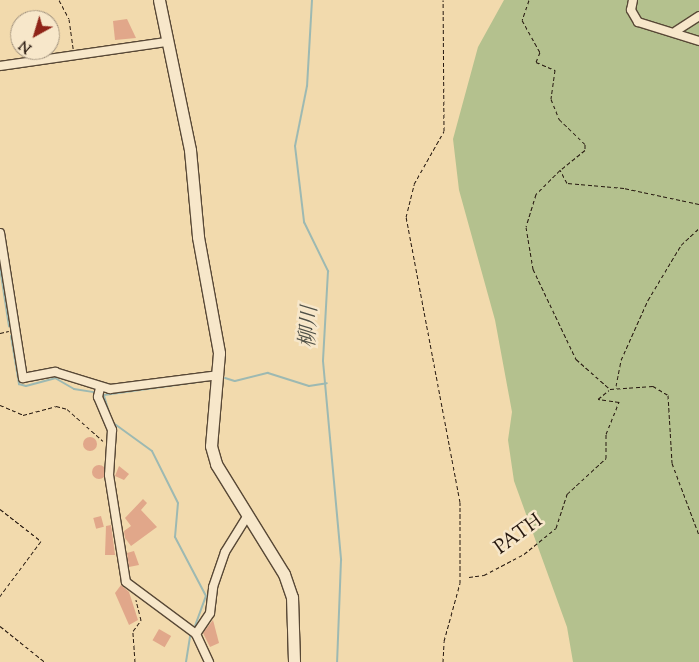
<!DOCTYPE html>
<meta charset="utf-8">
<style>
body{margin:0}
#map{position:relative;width:699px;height:662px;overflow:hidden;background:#f2daad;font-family:"Sorts Mill Goudy","Noto Serif JP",serif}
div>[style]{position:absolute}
.green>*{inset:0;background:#b4c18e}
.stream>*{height:2px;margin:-1px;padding:0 1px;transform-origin:1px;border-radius:1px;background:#9db9b2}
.building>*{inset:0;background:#e1a78a;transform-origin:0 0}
.round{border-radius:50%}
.path>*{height:1px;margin-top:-0.5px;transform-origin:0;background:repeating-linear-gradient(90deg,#25170e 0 4px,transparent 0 6.5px)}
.roads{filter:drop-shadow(1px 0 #584836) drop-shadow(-1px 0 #584836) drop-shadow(0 1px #584836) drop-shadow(0 -1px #584836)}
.street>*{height:8px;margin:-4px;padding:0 4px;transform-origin:4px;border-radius:4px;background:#f7e7ca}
.secondary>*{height:11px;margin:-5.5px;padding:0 5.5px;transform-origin:5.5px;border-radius:5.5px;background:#f7e7ca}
span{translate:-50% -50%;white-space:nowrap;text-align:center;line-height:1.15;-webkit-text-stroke:5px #f7e7ca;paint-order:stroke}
.street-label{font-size:20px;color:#25170e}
.water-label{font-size:21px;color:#4f5047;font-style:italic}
.north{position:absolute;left:10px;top:10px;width:50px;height:50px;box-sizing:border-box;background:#f7e7ca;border:1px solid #a3947f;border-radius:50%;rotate:219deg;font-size:14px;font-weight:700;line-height:20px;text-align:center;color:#25170e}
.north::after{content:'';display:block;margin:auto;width:18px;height:22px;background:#8f2418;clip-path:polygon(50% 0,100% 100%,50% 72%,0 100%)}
</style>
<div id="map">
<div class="green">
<i style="clip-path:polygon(504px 0,699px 0,699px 662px,573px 662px,567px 627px,514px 481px,508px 440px,512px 412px,495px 320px,459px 190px,453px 139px,478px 47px)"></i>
</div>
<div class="stream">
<i style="left:312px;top:0;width:86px;rotate:93.3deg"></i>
<i style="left:307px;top:86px;width:61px;rotate:101.3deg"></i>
<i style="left:295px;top:146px;width:77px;rotate:83.2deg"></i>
<i style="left:304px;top:222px;width:55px;rotate:63.9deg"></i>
<i style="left:328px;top:271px;width:90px;rotate:93.2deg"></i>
<i style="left:323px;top:361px;width:200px;rotate:84.8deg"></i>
<i style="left:341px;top:560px;width:102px;rotate:92.2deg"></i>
<i style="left:0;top:268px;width:59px;rotate:81.2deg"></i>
<i style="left:11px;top:336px;width:49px;rotate:80.5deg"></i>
<i style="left:19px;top:384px;width:7px;rotate:16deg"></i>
<i style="left:26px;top:386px;width:30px;rotate:-15deg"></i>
<i style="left:55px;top:378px;width:22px;rotate:30deg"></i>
<i style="left:74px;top:389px;width:20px;rotate:9deg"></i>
<i style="left:225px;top:378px;width:10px;rotate:17deg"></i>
<i style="left:235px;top:381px;width:34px;rotate:-14deg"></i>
<i style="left:268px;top:373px;width:43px;rotate:17.6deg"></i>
<i style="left:309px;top:386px;width:18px;rotate:-9deg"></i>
<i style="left:195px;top:626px;width:32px;rotate:-70deg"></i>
<i style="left:206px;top:596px;width:67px;rotate:-117.7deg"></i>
<i style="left:175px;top:537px;width:34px;rotate:-85deg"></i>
<i style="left:178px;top:503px;width:58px;rotate:-116.6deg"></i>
<i style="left:152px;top:451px;width:49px;rotate:-144.1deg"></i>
<i style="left:112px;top:422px;width:28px;rotate:-107deg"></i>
<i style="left:104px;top:395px;width:109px;rotate:-7.9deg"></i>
<i style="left:186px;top:662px;width:26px;rotate:-81deg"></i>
</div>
<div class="building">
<i style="clip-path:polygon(127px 19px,136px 38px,115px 40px,113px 21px)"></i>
<i class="round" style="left:83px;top:437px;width:14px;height:14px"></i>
<i class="round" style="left:92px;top:465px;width:14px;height:14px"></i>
<i style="clip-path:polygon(119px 466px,129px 474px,124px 480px,115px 476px)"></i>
<i style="clip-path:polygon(143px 499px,147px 503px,141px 510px,157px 527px,131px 546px,125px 538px,124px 531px,131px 526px,125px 518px)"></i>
<i style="left:101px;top:516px;width:11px;height:8px;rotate:75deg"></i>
<i style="clip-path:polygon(111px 525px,115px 555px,105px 555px,106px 526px)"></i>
<i style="clip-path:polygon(134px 551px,139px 565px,129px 567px,127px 553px)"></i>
<i style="clip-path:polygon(121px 585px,129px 592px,138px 620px,129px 625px,115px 593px)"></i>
<i style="clip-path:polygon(213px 620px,219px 643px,210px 647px,203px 633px)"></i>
<i style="left:159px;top:629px;width:14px;height:13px;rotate:30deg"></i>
</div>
<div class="path">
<i style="left:59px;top:0;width:21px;rotate:62deg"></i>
<i style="left:69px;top:19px;width:30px;rotate:82deg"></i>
<i style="left:529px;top:0;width:21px;rotate:109deg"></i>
<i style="left:522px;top:20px;width:37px;rotate:61deg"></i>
<i style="left:540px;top:52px;width:11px;rotate:112deg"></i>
<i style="left:536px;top:62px;width:21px;rotate:23deg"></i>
<i style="left:555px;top:70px;width:29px;rotate:98deg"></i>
<i style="left:551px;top:99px;width:22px;rotate:68deg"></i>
<i style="left:559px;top:119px;width:36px;rotate:44deg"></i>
<i style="left:585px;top:144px;width:6px;rotate:90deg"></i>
<i style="left:585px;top:150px;width:32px;rotate:141deg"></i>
<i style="left:699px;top:204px;width:77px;rotate:-168deg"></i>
<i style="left:624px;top:188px;width:57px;rotate:-175deg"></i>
<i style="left:567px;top:183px;width:15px;rotate:-118deg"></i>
<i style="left:560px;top:170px;width:34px;rotate:135deg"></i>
<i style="left:536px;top:194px;width:34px;rotate:107deg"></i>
<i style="left:526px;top:227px;width:43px;rotate:80.5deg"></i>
<i style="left:533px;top:269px;width:100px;rotate:64.5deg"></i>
<i style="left:576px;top:359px;width:45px;rotate:41.4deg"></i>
<i style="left:610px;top:389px;width:43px;rotate:-4deg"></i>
<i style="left:653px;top:386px;width:17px;rotate:31deg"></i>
<i style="left:668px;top:395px;width:68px;rotate:86.6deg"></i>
<i style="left:672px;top:463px;width:77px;rotate:69.4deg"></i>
<i style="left:0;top:333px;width:9px;rotate:-13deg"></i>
<i style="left:616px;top:386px;width:26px;rotate:-79deg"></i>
<i style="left:621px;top:360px;width:66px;rotate:-65.8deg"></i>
<i style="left:648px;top:300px;width:64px;rotate:-59deg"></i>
<i style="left:681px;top:245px;width:25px;rotate:-43deg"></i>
<i style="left:0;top:405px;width:25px;rotate:23deg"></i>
<i style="left:23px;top:415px;width:34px;rotate:-15deg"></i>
<i style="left:56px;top:406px;width:11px;rotate:15deg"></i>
<i style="left:67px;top:409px;width:48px;rotate:41.6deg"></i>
<i style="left:0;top:509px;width:52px;rotate:38deg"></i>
<i style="left:41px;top:541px;width:69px;rotate:126.7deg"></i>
<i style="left:469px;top:577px;width:15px;rotate:-8deg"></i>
<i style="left:484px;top:575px;width:45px;rotate:-27.7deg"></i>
<i style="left:524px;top:554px;width:41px;rotate:-39.1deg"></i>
<i style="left:556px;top:528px;width:36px;rotate:-72deg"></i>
<i style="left:567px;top:494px;width:53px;rotate:-42.7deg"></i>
<i style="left:606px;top:458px;width:24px;rotate:-90deg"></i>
<i style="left:606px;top:434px;width:35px;rotate:-68deg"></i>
<i style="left:619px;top:402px;width:21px;rotate:-172deg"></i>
<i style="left:598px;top:399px;width:14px;rotate:-39deg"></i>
<i style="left:0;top:626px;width:58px;rotate:38.7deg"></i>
<i style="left:135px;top:662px;width:31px;rotate:-94deg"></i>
<i style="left:133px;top:631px;width:14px;rotate:-54deg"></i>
<i style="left:141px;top:620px;width:21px;rotate:-104deg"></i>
<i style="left:443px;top:662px;width:21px;rotate:-87deg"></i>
<i style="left:444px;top:641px;width:60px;rotate:-74.6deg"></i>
<i style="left:460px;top:583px;width:81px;rotate:-90deg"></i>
<i style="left:460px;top:502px;width:290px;rotate:-100.7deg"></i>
<i style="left:406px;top:217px;width:34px;rotate:-76deg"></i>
<i style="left:414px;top:184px;width:61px;rotate:-60.5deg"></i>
<i style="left:444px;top:131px;width:131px;rotate:-90.4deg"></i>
</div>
<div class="roads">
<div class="street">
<i style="left:633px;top:0;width:10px;rotate:101deg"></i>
<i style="left:631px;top:10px;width:14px;rotate:60deg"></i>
<i style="left:638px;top:22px;width:64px;rotate:17.3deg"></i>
<i style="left:676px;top:31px;width:27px;rotate:-33deg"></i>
<i style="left:0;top:66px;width:169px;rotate:-8.2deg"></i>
<i style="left:0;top:233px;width:147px;rotate:81deg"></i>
<i style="left:23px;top:378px;width:33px;rotate:-11deg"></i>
<i style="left:55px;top:372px;width:58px;rotate:17.2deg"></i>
<i style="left:110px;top:389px;width:110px;rotate:-7.3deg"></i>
<i style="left:100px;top:388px;width:9px;rotate:103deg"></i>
<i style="left:98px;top:397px;width:36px;rotate:67deg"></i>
<i style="left:112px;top:430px;width:45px;rotate:93.8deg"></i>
<i style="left:109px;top:475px;width:108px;rotate:81deg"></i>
<i style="left:126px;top:582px;width:87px;rotate:36.6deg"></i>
<i style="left:196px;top:634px;width:31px;rotate:65deg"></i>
<i style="left:196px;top:634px;width:25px;rotate:-56deg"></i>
<i style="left:210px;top:613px;width:26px;rotate:-83deg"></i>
<i style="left:213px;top:587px;width:37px;rotate:-71deg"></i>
<i style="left:225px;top:552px;width:44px;rotate:-58.1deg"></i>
</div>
<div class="secondary">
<i style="left:159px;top:0;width:153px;rotate:78.3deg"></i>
<i style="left:190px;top:150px;width:87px;rotate:84.7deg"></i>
<i style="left:198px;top:237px;width:118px;rotate:79.7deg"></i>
<i style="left:219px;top:353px;width:93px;rotate:94.9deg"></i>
<i style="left:211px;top:446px;width:19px;rotate:74deg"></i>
<i style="left:216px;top:464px;width:129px;rotate:58.3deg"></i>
<i style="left:284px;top:574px;width:24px;rotate:71deg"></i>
<i style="left:292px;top:597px;width:65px;rotate:88.2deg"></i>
</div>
</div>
<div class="street-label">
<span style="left:519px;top:535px;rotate:-36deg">PATH</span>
</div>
<div class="water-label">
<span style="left:310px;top:327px;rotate:-87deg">柳川</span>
</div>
<div class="north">N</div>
</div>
